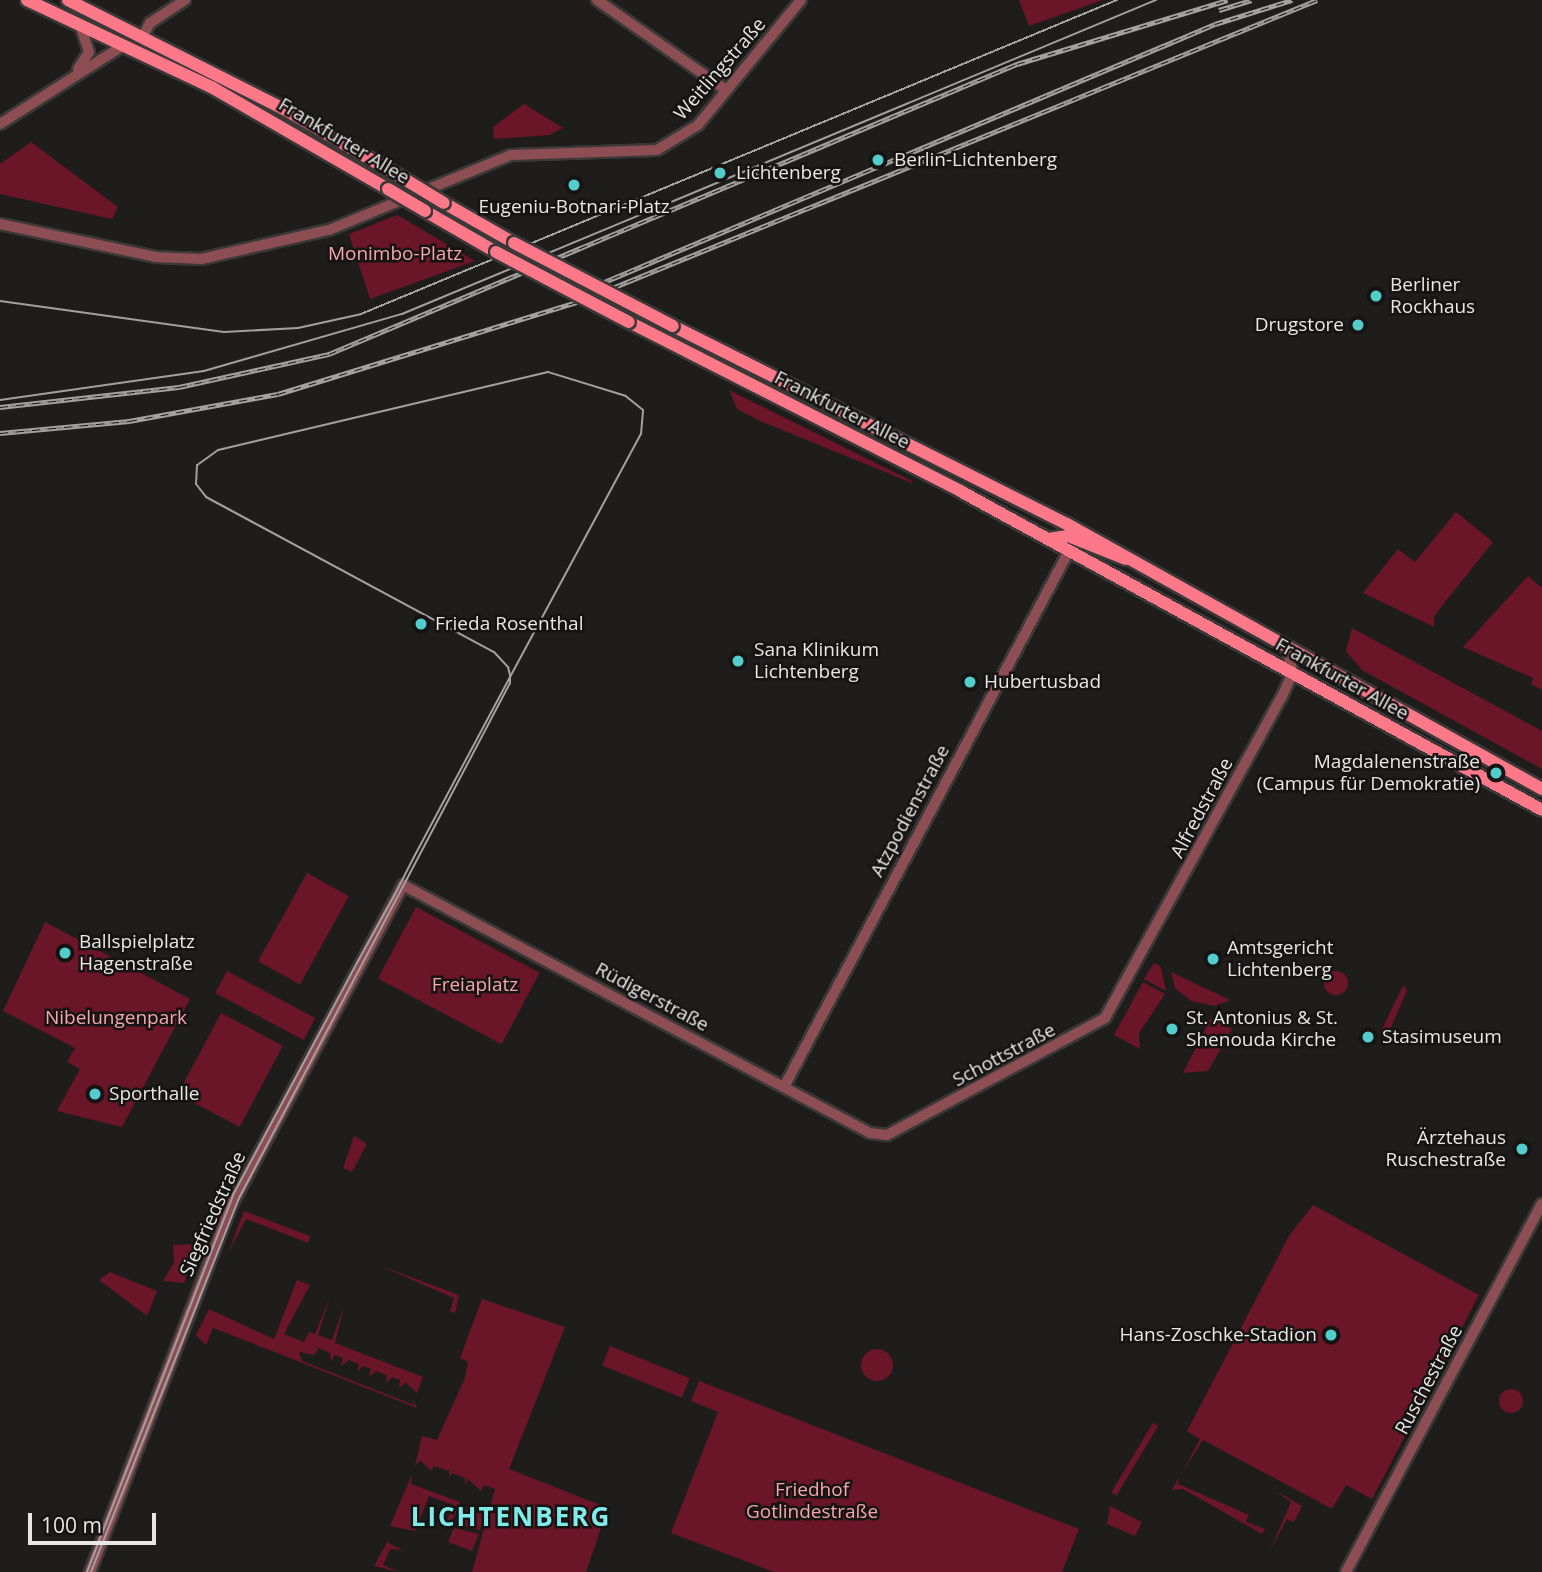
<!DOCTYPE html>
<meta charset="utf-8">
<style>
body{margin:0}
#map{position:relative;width:1542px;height:1572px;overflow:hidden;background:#1f1c1c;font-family:"Open Sans",sans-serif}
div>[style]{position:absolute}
.green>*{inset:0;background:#6a1628;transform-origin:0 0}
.round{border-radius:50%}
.roads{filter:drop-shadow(2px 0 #3b3838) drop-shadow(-2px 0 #3b3838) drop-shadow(0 2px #3b3838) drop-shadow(0 -2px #3b3838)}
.minor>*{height:10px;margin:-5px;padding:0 5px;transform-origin:5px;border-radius:5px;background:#8c4d53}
.major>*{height:12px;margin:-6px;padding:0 6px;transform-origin:6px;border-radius:6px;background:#fd7889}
.tram>*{height:2px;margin:-1px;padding:0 1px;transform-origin:1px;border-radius:1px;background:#a3a0a0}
.rail>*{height:5px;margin-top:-2.5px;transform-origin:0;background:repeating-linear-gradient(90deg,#161313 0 8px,#a3a0a0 0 16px);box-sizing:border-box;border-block:2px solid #a3a0a0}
.bridges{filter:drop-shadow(2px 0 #3b3838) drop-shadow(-2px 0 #3b3838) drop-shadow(0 2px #3b3838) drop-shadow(0 -2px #3b3838)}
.major-bridge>*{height:12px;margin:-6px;padding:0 6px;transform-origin:6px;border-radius:6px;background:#fd7889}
.dots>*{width:19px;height:19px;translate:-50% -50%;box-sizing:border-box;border:4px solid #161313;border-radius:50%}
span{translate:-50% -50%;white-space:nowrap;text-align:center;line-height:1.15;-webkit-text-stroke:5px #161313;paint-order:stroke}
.street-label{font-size:19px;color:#e8e6e6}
.poi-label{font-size:19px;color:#e8e6e6}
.left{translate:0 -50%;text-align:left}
.right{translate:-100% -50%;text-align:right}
.park-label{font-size:19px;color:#f6a6ac}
.district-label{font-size:26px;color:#80ecea;font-weight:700;letter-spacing:2px}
.scale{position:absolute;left:28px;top:1513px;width:128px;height:32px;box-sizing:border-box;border:4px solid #e8e6e6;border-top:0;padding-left:9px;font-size:21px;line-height:24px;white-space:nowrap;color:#e8e6e6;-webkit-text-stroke:5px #161313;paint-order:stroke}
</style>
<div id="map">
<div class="green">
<i style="clip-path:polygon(1019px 0,1103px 0,1029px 26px)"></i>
<i style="clip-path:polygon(524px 104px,563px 128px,549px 135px,494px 139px,493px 127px)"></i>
<i style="clip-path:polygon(31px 142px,118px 207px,112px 219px,0 194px,0 164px)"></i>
<i style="clip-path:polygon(397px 215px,406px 220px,475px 261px,370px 299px,349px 234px)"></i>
<i style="clip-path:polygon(729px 390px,912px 481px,912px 483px,760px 421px,737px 409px)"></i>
<i style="clip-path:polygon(1456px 512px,1493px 542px,1434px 616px,1434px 627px,1363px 593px,1398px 549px,1415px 562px)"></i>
<i style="clip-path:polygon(1528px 576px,1542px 588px,1542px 690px,1531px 684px,1533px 678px,1463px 647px)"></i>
<i style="clip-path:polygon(1352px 628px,1542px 731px,1542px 769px,1362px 670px,1346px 651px)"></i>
<i style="left:307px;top:873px;width:48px;height:101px;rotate:29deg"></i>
<i style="left:416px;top:907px;width:140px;height:81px;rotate:28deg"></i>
<i style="clip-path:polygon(45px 922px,190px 999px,122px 1127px,57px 1111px,80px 1069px,67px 1062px,75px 1048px,3px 1011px)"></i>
<i style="clip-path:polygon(1154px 963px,1161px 967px,1166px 991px,1144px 979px)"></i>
<i style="left:227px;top:971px;width:100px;height:25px;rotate:28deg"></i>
<i class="round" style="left:1324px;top:971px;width:24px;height:24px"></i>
<i style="clip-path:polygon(1171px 972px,1230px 1000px,1215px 1006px,1191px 1001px,1175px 988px)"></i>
<i style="clip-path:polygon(1143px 982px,1165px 994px,1139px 1033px,1140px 1049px,1114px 1035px)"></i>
<i style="clip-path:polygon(1403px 986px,1407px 990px,1387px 1037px,1380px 1033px)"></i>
<i style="left:221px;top:1013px;width:70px;height:92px;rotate:28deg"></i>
<i style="clip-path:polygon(1211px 1018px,1232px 1029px,1208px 1071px,1183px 1073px)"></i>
<i style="clip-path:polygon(354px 1136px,367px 1144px,352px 1172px,343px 1168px)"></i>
<i style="clip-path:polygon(1313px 1205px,1479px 1295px,1372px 1499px,1346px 1485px,1332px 1509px,1203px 1440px,1182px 1473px,1200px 1439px,1187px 1431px,1289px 1236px)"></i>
<i style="clip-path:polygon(244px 1211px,310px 1236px,308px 1243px,246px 1219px,228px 1253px)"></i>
<i style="clip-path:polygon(200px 1244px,184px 1283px,163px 1281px,174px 1263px,173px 1245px)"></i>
<i style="clip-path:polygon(378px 1265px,459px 1295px,455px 1313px,450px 1311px,454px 1298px)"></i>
<i style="clip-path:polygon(110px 1272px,157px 1291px,147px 1316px,99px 1280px)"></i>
<i style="clip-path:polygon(297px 1280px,310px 1285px,284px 1334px,304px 1342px,309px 1332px,315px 1334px,330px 1297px,318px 1335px,332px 1340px,344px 1306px,335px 1343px,423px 1377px,417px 1393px,406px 1383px,399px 1388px,400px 1380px,392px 1377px,386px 1383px,387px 1375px,376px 1371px,369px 1377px,371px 1369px,363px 1366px,357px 1372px,359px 1364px,349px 1360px,341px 1366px,343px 1358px,335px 1355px,331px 1362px,330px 1353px,319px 1348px,314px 1355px,299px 1352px,302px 1361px,414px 1405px,413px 1399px,417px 1408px,213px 1328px,206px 1345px,196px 1335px,209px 1309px,274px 1339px)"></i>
<i style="clip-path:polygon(482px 1299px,565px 1327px,509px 1469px,608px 1508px,586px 1572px,472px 1572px,495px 1489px,484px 1485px,481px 1491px,468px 1479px,465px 1485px,465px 1478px,452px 1473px,449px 1478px,449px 1471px,434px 1466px,431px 1471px,420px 1460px,415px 1466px,422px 1436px,437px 1440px,465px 1378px,468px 1362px,460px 1358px)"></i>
<i style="left:610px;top:1346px;width:86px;height:21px;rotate:22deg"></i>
<i class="round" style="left:861px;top:1349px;width:32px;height:32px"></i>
<i style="clip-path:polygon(699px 1381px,1079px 1529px,1062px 1572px,774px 1572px,671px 1533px,718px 1412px,691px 1401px)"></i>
<i class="round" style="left:1499px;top:1389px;width:24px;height:24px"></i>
<i style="left:1153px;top:1423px;width:6px;height:81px;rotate:31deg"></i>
<i style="clip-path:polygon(412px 1474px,411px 1484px,460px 1502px,450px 1528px,445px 1526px,453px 1505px,429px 1496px,415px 1531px,390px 1526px)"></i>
<i style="clip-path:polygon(1179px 1477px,1178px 1484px,1249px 1515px,1246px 1522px,1265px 1529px,1262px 1534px,1183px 1489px,1172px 1490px)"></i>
<i style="clip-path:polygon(1274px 1490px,1302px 1506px,1294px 1522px,1287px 1519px,1270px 1550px,1291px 1502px)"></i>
<i style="clip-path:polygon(469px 1506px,484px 1515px,480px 1530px,458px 1525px)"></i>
<i style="clip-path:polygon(1110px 1506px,1142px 1522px,1135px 1536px,1107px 1524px)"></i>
<i style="clip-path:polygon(454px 1528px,479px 1534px,472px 1551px,448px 1542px)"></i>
<i style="clip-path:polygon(390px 1537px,388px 1543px,403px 1550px,390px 1549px,383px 1565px,399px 1572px,374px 1566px)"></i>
</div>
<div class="roads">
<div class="minor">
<i style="left:597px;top:0;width:157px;rotate:34.9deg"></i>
<i style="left:143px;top:36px;width:15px;rotate:-62deg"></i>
<i style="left:150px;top:23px;width:42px;rotate:-33.3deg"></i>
<i style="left:78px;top:69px;width:20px;rotate:-57deg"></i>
<i style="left:89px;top:52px;width:29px;rotate:-108deg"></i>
<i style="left:0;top:124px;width:147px;rotate:-32.5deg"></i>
<i style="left:0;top:224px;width:159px;rotate:11.9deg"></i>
<i style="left:156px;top:257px;width:45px;rotate:2.5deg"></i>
<i style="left:201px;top:259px;width:131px;rotate:-12.8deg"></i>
<i style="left:329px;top:230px;width:197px;rotate:-22.4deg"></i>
<i style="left:511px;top:155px;width:146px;rotate:-2deg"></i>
<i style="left:657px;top:150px;width:48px;rotate:-31.4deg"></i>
<i style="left:698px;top:125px;width:162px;rotate:-50.5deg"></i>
<i style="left:784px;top:1087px;width:607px;rotate:-62deg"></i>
<i style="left:90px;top:1572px;width:392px;rotate:-68.9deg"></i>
<i style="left:231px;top:1206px;width:364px;rotate:-61.8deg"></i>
<i style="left:403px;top:885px;width:529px;rotate:27.97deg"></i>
<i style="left:870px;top:1133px;width:17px;rotate:7deg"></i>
<i style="left:887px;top:1135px;width:247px;rotate:-28.2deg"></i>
<i style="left:1105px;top:1018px;width:370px;rotate:-61.2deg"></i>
<i style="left:1283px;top:694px;width:23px;rotate:-65deg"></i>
<i style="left:1293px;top:673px;width:29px;rotate:-104deg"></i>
<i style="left:1346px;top:1572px;width:417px;rotate:-62deg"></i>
</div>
<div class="major">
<i style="left:27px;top:0;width:206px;rotate:25.3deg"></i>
<i style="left:213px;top:88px;width:202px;rotate:30deg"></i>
<i style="left:68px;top:0;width:242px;rotate:26.8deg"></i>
<i style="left:284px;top:109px;width:141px;rotate:30.2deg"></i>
<i style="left:444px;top:203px;width:81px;rotate:29.7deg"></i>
<i style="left:425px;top:211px;width:82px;rotate:30deg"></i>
<i style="left:629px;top:322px;width:374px;rotate:27deg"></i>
<i style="left:962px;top:492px;width:661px;rotate:28.73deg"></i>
<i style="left:673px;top:326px;width:441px;rotate:26.7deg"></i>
<i style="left:1067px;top:524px;width:544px;rotate:29.16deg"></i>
<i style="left:1048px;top:539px;width:20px;rotate:-9deg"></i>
<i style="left:1068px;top:536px;width:62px;rotate:21.6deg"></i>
</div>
</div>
<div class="tram">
<i style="left:0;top:301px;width:226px;rotate:7.9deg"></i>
<i style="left:224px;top:332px;width:74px;rotate:-3.1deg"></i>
<i style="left:298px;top:328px;width:65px;rotate:-12.5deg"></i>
<i style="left:361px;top:314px;width:819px;rotate:-22.56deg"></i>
<i style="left:0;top:400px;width:206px;rotate:-8.1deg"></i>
<i style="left:204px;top:371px;width:206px;rotate:-16.1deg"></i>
<i style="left:402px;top:314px;width:817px;rotate:-22.61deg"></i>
<i style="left:87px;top:1572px;width:404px;rotate:-68.8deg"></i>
<i style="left:233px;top:1195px;width:265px;rotate:-61.9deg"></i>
<i style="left:358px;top:961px;width:74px;rotate:-61deg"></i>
<i style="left:394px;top:896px;width:46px;rotate:-62.9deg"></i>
<i style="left:415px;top:855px;width:202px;rotate:-61.9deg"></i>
<i style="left:510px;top:677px;width:44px;rotate:-61.7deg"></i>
<i style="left:531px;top:638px;width:232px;rotate:-61.7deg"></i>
<i style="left:641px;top:434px;width:24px;rotate:-85deg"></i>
<i style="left:643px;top:410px;width:22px;rotate:-141deg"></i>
<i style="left:626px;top:396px;width:82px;rotate:-162.9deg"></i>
<i style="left:548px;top:372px;width:339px;rotate:166.7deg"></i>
<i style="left:218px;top:450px;width:26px;rotate:144deg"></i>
<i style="left:197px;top:465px;width:19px;rotate:93deg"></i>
<i style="left:196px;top:484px;width:16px;rotate:52deg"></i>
<i style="left:206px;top:497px;width:327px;rotate:28.3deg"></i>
<i style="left:494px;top:652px;width:21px;rotate:47deg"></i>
<i style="left:508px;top:667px;width:8px;rotate:76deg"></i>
<i style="left:510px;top:675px;width:8px;rotate:90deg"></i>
<i style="left:510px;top:683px;width:582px;rotate:117.75deg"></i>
<i style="left:239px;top:1198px;width:402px;rotate:111.6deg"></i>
</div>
<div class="rail">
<i style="left:1219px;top:10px;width:34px;rotate:-17deg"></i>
<i style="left:583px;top:291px;width:686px;rotate:-22.9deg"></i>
<i style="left:1215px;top:24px;width:81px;rotate:-17.3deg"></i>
<i style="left:0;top:407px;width:180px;rotate:-6.4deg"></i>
<i style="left:179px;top:387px;width:154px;rotate:-12.4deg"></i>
<i style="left:329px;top:354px;width:747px;rotate:-22.86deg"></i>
<i style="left:1017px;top:64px;width:220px;rotate:-16.9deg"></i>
<i style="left:0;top:433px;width:130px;rotate:-5.3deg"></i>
<i style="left:129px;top:421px;width:151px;rotate:-10.3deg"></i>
<i style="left:278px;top:394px;width:319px;rotate:-17.1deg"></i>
<i style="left:583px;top:300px;width:793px;rotate:-22.23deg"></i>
</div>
<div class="bridges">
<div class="major-bridge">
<i style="left:406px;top:180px;width:44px;rotate:31.2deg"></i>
<i style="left:388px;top:189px;width:43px;rotate:30.7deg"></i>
<i style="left:514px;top:243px;width:179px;rotate:27.6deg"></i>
<i style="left:496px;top:252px;width:150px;rotate:27.8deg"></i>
</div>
</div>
<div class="dots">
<i style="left:878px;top:160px;background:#52cdcc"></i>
<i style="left:720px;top:173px;background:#52cdcc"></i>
<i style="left:574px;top:185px;background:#52cdcc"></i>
<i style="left:1376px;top:296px;background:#52cdcc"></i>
<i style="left:1358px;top:325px;background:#52cdcc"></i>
<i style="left:421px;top:624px;background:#52cdcc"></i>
<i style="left:738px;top:661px;background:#52cdcc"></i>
<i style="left:970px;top:682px;background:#52cdcc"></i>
<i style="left:1496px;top:773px;background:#52cdcc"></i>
<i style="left:65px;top:953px;background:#52cdcc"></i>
<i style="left:1213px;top:959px;background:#52cdcc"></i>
<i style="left:1172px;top:1029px;background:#52cdcc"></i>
<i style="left:1368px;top:1037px;background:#52cdcc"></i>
<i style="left:95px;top:1094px;background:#52cdcc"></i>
<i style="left:1522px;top:1149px;background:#52cdcc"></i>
<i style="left:1331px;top:1335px;background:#52cdcc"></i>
</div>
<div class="street-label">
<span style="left:720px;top:69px;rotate:-49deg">Weitlingstraße</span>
<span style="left:344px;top:141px;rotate:31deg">Frankfurter Allee</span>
<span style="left:842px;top:410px;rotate:27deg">Frankfurter Allee</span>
<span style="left:1342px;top:679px;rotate:29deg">Frankfurter Allee</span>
<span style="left:1202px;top:808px;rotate:-62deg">Alfredstraße</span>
<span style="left:910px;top:811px;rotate:-62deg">Atzpodienstraße</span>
<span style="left:652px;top:997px;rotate:28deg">Rüdigerstraße</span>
<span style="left:1004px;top:1055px;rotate:-28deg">Schottstraße</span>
<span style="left:213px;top:1214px;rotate:-66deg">Siegfriedstraße</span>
<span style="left:1429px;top:1380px;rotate:-62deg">Ruschestraße</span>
</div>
<div class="poi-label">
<span class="left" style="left:894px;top:160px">Berlin-Lichtenberg</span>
<span class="left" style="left:736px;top:173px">Lichtenberg</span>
<span style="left:574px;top:207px">Eugeniu-Botnari-Platz</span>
<span class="left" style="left:1390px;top:296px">Berliner<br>Rockhaus</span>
<span class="right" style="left:1344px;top:325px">Drugstore</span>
<span class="left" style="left:435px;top:624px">Frieda Rosenthal</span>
<span class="left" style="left:754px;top:661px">Sana Klinikum<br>Lichtenberg</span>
<span class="left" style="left:984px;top:682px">Hubertusbad</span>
<span class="right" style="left:1480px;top:773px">Magdalenenstraße<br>(Campus für Demokratie)</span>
<span class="left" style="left:79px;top:953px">Ballspielplatz<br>Hagenstraße</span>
<span class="left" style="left:1227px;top:959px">Amtsgericht<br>Lichtenberg</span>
<span class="left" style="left:1186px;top:1029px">St. Antonius &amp; St.<br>Shenouda Kirche</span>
<span class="left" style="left:1382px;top:1037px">Stasimuseum</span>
<span class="left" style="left:109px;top:1094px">Sporthalle</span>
<span class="right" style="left:1506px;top:1149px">Ärztehaus<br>Ruschestraße</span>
<span class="right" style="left:1317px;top:1335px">Hans-Zoschke-Stadion</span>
</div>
<div class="park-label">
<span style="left:395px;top:254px">Monimbo-Platz</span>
<span style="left:475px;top:985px">Freiaplatz</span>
<span style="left:116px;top:1018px">Nibelungenpark</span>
<span style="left:812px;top:1501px">Friedhof<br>Gotlindestraße</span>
</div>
<div class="district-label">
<span style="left:511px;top:1517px">LICHTENBERG</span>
</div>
<div class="scale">100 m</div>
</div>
